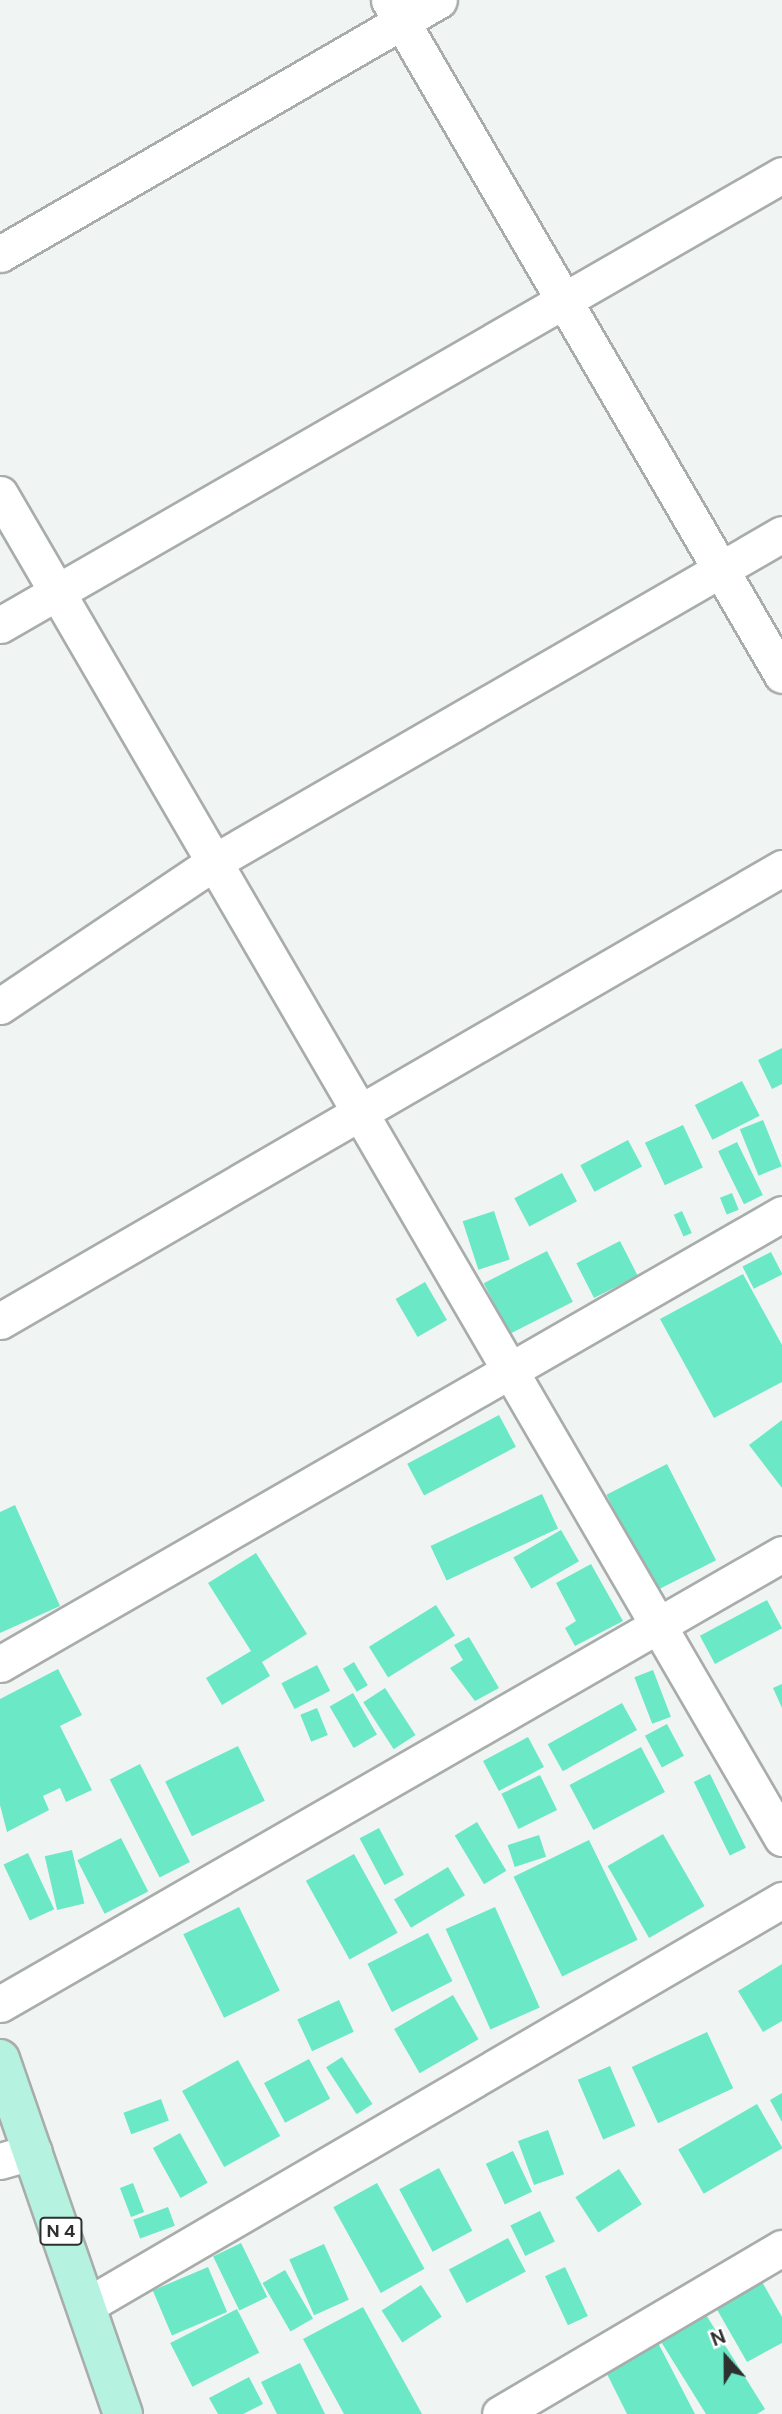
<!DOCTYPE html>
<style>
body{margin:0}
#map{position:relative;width:782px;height:2414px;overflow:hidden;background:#f0f5f3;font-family:"DM Sans",sans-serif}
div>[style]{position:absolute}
.building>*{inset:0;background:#6be8c6;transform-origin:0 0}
.roads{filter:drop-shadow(2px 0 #a8adab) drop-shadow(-2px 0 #a8adab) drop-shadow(0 2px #a8adab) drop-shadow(0 -2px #a8adab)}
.minor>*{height:35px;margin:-17.5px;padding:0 17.5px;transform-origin:17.5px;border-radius:17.5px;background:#fff}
.major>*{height:38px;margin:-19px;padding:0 19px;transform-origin:19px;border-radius:19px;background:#b5f2e0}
span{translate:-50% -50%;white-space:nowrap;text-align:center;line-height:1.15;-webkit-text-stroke:7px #fff;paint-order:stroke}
.shield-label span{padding:2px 5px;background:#fff;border:2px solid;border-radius:5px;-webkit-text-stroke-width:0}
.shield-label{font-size:18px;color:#2e302f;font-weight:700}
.north{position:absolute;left:691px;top:2323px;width:70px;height:70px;-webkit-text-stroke:5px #fff;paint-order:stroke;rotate:339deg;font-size:19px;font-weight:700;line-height:28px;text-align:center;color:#2e302f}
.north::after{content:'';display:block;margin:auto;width:24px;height:32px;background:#2e302f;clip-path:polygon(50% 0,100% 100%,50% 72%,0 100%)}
</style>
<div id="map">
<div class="building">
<i style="clip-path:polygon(782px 1048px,782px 1084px,772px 1089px,758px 1060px)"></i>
<i style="left:742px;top:1081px;width:39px;height:53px;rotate:63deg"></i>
<i style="left:763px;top:1120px;width:50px;height:25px;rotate:68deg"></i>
<i style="left:683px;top:1125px;width:47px;height:42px;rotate:65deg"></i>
<i style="left:628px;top:1140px;width:30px;height:54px;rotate:62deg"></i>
<i style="left:737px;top:1142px;width:59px;height:21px;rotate:64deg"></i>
<i style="left:562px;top:1173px;width:32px;height:54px;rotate:62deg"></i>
<i style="left:732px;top:1193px;width:18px;height:13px;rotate:68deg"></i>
<i style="left:494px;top:1211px;width:51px;height:33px;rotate:72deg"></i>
<i style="left:682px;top:1211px;width:24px;height:9px;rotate:66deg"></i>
<i style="left:620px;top:1241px;width:39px;height:49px;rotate:63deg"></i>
<i style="left:547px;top:1251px;width:57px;height:71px;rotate:63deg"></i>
<i style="left:771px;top:1252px;width:25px;height:32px;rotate:63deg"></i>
<i style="clip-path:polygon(743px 1274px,782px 1345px,782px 1382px,714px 1418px,660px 1319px)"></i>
<i style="left:425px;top:1282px;width:44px;height:34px;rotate:60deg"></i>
<i style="left:499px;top:1415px;width:36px;height:104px;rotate:62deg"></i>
<i style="clip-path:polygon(782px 1420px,782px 1488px,749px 1445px)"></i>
<i style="left:667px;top:1464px;width:108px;height:68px;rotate:63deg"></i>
<i style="left:542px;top:1494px;width:38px;height:123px;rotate:65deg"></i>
<i style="clip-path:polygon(15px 1505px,60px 1606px,0 1633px,0 1512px)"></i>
<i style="left:561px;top:1530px;width:36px;height:55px;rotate:60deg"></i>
<i style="clip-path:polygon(256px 1553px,307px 1634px,262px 1662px,270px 1676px,222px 1705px,206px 1678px,251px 1651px,208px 1583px)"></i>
<i style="clip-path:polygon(591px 1564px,623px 1621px,575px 1646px,565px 1628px,576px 1621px,556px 1583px)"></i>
<i style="left:767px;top:1600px;width:32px;height:76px;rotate:62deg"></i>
<i style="left:436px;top:1605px;width:36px;height:79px;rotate:58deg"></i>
<i style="clip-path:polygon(469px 1637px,499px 1688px,475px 1701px,450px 1668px,463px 1660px,454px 1645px)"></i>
<i style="left:354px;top:1662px;width:27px;height:13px;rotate:59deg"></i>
<i style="left:317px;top:1665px;width:29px;height:40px;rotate:63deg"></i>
<i style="clip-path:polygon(58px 1669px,82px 1715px,60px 1726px,92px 1790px,66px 1802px,60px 1788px,43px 1796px,49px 1810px,7px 1832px,0 1805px,0 1699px)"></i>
<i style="left:653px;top:1670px;width:50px;height:20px;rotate:69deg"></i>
<i style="clip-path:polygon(782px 1684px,782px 1708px,773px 1688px)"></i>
<i style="left:385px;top:1688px;width:56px;height:26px;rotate:57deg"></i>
<i style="left:353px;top:1693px;width:48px;height:27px;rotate:60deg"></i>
<i style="left:622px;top:1703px;width:31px;height:85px;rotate:61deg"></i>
<i style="left:317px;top:1708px;width:29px;height:18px;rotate:68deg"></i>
<i style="left:667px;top:1724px;width:36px;height:25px;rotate:62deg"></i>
<i style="left:528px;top:1737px;width:34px;height:51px;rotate:62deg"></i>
<i style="left:238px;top:1746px;width:61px;height:81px;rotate:64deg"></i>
<i style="left:641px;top:1747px;width:51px;height:81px;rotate:62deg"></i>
<i style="left:140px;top:1764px;width:110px;height:34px;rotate:63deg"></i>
<i style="left:710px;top:1774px;width:82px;height:18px;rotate:64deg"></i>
<i style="left:540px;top:1775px;width:39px;height:43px;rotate:64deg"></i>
<i style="left:477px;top:1822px;width:57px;height:26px;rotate:59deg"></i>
<i style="left:379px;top:1828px;width:53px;height:22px;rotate:62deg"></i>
<i style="left:663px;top:1834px;width:83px;height:64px;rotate:60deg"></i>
<i style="left:539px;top:1835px;width:23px;height:33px;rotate:72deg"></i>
<i style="left:121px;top:1838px;width:60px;height:49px;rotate:63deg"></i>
<i style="left:589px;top:1840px;width:111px;height:84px;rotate:64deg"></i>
<i style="left:72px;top:1850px;width:55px;height:28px;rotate:77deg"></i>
<i style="left:28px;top:1853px;width:62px;height:27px;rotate:65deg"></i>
<i style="left:354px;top:1854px;width:90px;height:55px;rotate:61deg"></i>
<i style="left:448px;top:1867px;width:33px;height:63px;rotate:59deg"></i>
<i style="left:239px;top:1907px;width:93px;height:62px;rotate:64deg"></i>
<i style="left:495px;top:1907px;width:110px;height:54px;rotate:66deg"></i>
<i style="left:428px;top:1933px;width:54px;height:68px;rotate:63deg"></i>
<i style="clip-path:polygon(782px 1964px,782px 2021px,763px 2032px,738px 1991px)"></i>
<i style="left:453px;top:1995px;width:51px;height:68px;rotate:60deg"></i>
<i style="left:339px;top:2000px;width:35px;height:46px;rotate:65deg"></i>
<i style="left:707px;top:2032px;width:62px;height:83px;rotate:65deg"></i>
<i style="left:342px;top:2057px;width:56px;height:19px;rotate:57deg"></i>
<i style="left:309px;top:2059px;width:45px;height:51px;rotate:62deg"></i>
<i style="left:238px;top:2060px;width:87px;height:64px;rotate:61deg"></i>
<i style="left:610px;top:2066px;width:65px;height:35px;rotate:67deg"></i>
<i style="clip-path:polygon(782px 2093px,782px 2122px,770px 2100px)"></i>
<i style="left:161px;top:2099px;width:23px;height:40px;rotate:70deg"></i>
<i style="left:757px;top:2104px;width:51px;height:91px;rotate:60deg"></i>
<i style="left:548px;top:2130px;width:47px;height:32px;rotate:70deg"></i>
<i style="left:180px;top:2133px;width:57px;height:31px;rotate:61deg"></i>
<i style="left:513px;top:2151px;width:45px;height:30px;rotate:65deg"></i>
<i style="left:439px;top:2168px;width:71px;height:45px;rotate:62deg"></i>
<i style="left:619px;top:2169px;width:42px;height:52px;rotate:57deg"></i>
<i style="left:133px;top:2183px;width:31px;height:14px;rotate:69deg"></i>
<i style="left:377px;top:2183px;width:98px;height:50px;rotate:61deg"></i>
<i style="left:168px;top:2207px;width:20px;height:37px;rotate:70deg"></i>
<i style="left:540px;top:2211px;width:34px;height:33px;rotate:64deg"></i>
<i style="left:508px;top:2238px;width:38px;height:67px;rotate:62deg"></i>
<i style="left:241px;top:2243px;width:60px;height:31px;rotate:64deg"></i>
<i style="left:324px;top:2244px;width:61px;height:38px;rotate:66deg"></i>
<i style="left:208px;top:2267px;width:49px;height:60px;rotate:67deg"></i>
<i style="left:565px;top:2267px;width:54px;height:22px;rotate:65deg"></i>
<i style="left:285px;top:2270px;width:56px;height:26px;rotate:60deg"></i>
<i style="clip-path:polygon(761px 2280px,782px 2317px,782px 2343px,747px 2362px,715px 2306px)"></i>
<i style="left:421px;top:2285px;width:38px;height:47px;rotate:57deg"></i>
<i style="clip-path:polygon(363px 2307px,422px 2414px,344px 2414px,303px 2339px)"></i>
<i style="left:237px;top:2309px;width:49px;height:75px;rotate:63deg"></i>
<i style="clip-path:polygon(703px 2310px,765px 2409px,757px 2414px,706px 2414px,658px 2337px)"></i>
<i style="clip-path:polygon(656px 2339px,695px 2414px,627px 2414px,603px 2366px)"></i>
<i style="clip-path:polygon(300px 2363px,325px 2414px,277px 2414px,261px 2382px)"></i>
<i style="clip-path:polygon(249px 2377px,263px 2404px,243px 2414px,218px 2414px,209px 2398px)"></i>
</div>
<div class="roads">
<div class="minor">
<i style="left:389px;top:0;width:781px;rotate:59.79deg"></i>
<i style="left:0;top:254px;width:507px;rotate:-30.05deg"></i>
<i style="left:0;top:494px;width:1555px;rotate:59.81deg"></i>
<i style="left:0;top:625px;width:902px;rotate:-29.92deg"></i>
<i style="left:0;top:1006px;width:258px;rotate:-33.9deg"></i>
<i style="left:214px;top:862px;width:656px;rotate:-30deg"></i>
<i style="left:0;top:1321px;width:904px;rotate:-30.08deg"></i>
<i style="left:0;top:1664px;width:902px;rotate:-29.92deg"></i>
<i style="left:0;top:2004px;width:902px;rotate:-29.92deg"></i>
<i style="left:0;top:2161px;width:35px;rotate:-16deg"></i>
<i style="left:86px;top:2306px;width:806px;rotate:-30.26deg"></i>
<i style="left:500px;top:2414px;width:327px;rotate:-30.5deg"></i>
</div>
<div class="major">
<i style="left:0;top:2059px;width:376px;rotate:70.9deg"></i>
</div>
</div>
<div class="shield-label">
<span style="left:61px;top:2231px">N 4</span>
</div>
<div class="north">N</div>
</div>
